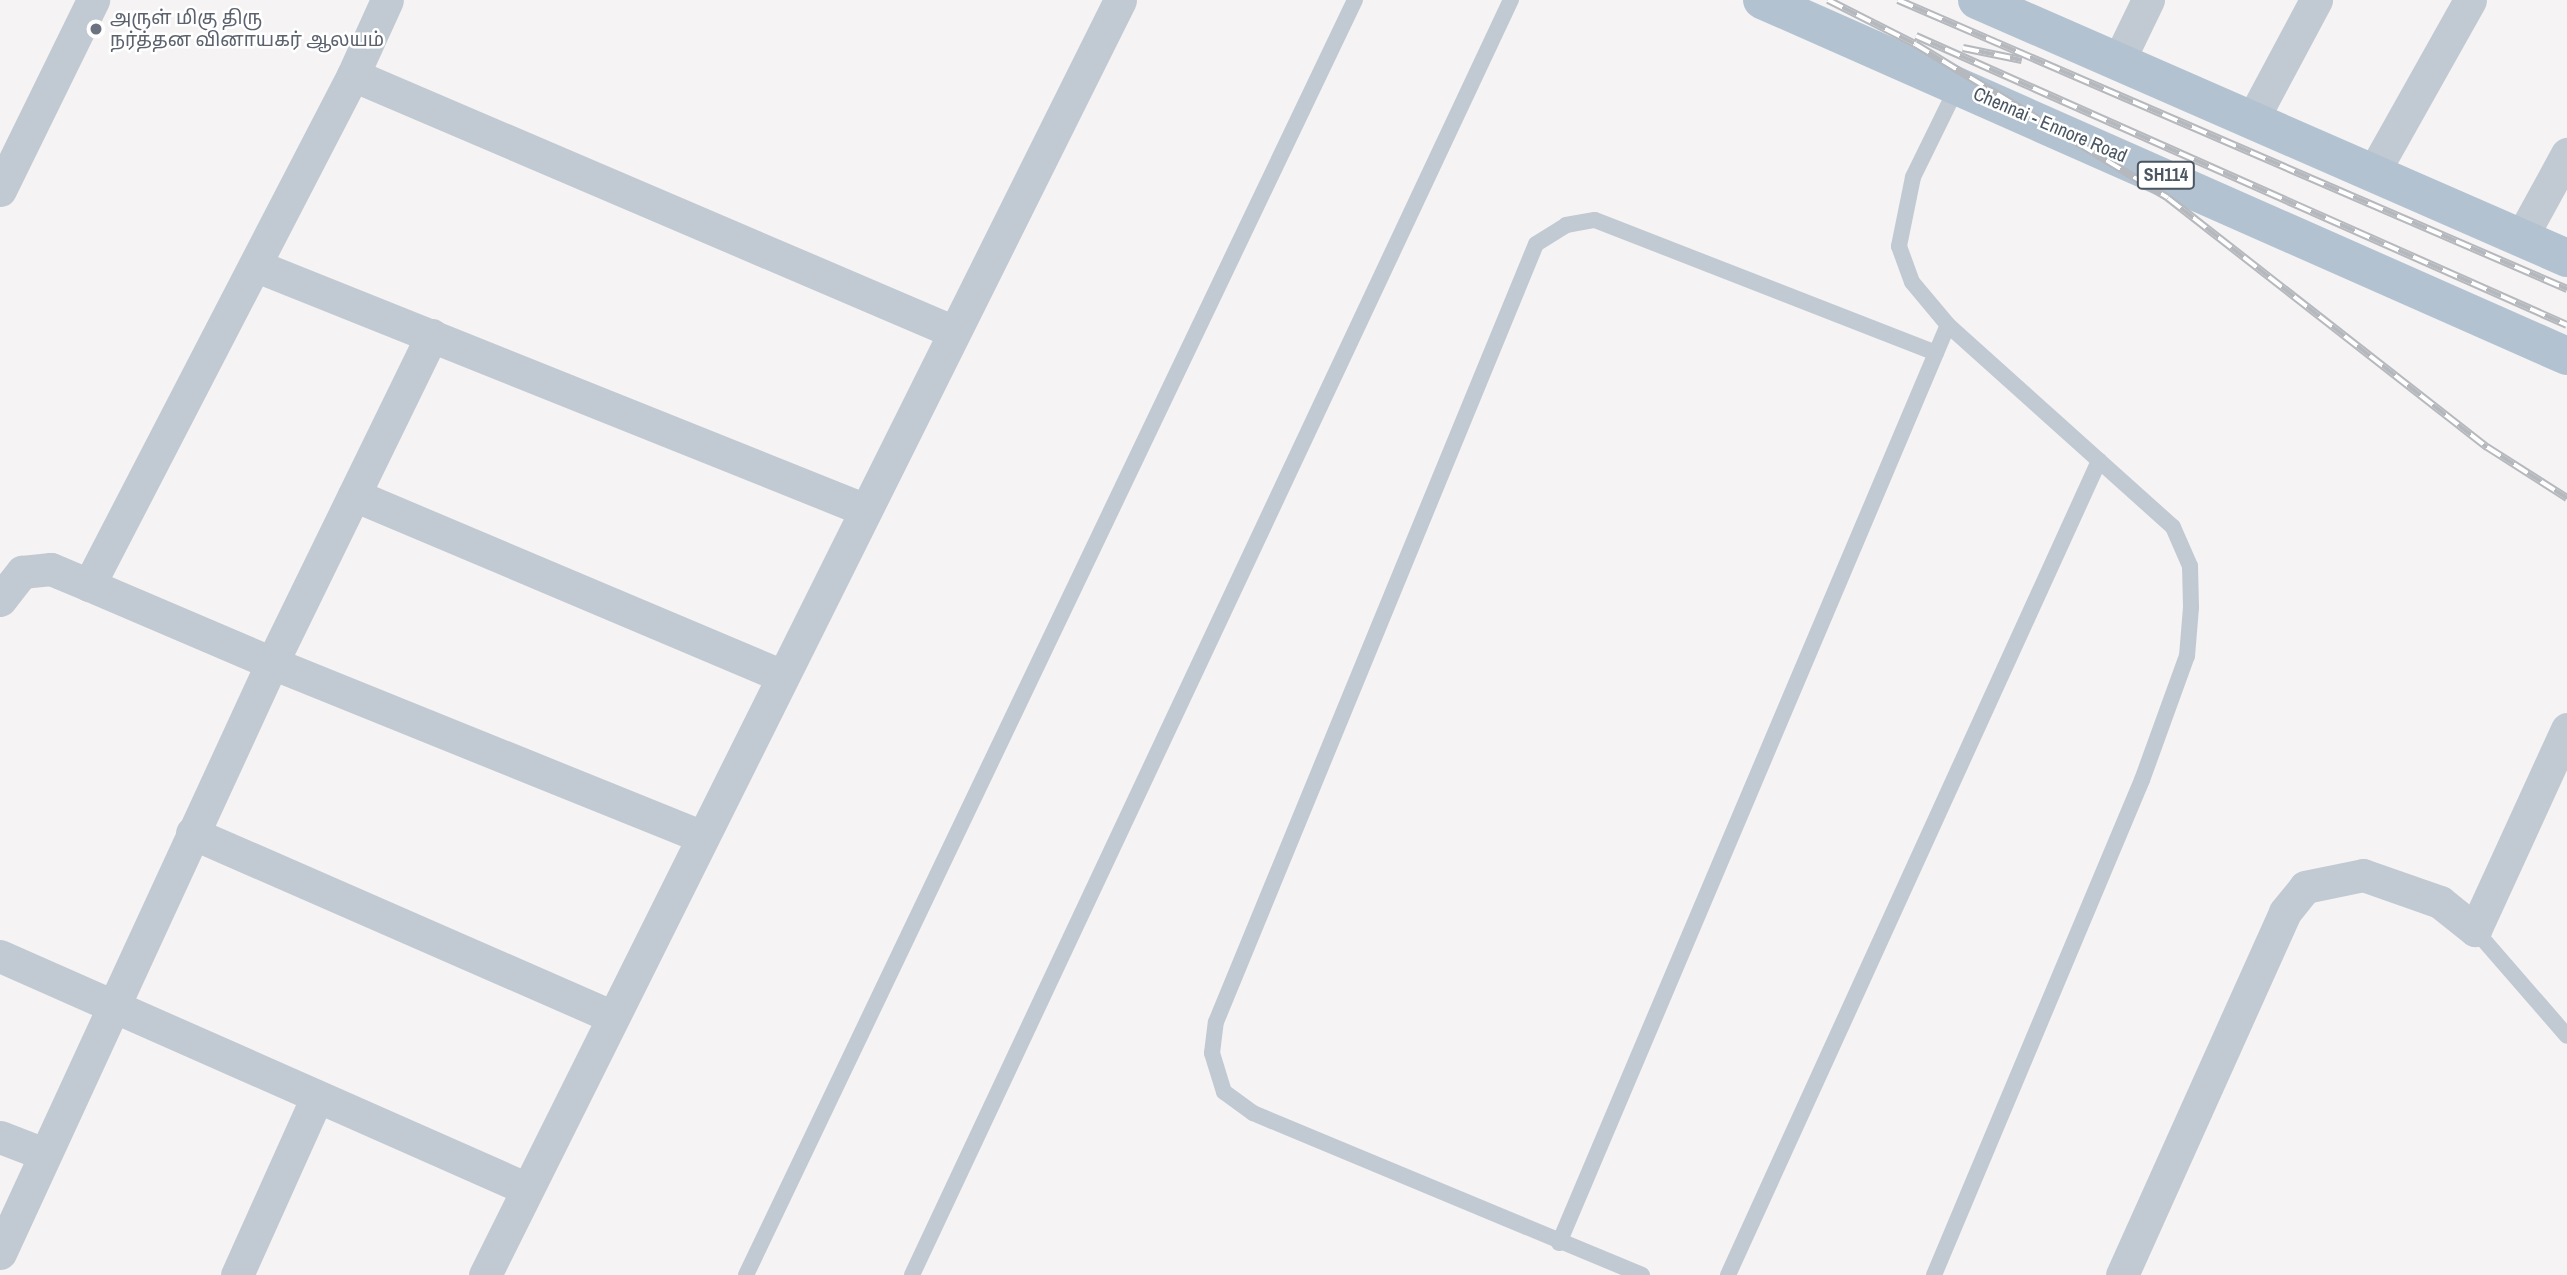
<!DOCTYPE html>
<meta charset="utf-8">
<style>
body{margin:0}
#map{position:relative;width:2567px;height:1275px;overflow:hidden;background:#f5f3f3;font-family:"Archivo Narrow","Noto Sans Tamil",sans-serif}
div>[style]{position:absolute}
.lane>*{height:16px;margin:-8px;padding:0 8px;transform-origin:8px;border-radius:8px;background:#c1cad2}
.street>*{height:33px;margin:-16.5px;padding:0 16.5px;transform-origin:16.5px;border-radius:16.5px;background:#c1cad2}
.primary>*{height:38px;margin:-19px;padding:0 19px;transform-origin:19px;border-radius:19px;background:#b3c2d1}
.rail>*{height:8px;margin-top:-4px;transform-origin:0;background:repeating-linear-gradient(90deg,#fff 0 16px,#b5b8bd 0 32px);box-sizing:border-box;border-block:2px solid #b5b8bd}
.dots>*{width:19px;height:19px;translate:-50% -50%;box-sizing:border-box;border:4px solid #fff;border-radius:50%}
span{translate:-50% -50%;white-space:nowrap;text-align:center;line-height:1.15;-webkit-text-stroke:5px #fff;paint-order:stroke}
.shield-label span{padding:2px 5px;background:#fff;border:2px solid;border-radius:5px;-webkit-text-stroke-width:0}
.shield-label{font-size:18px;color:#4a5661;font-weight:700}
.worship-label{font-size:19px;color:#5b616d}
.left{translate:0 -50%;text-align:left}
.street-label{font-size:19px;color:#4a5661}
</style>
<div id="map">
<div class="lane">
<i style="left:2475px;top:930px;width:140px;rotate:49deg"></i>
<i style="left:1559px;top:1243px;width:997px;rotate:-67.04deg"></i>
<i style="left:746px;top:1275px;width:1413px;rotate:-64.47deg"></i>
<i style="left:912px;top:1275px;width:1409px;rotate:-64.84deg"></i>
<i style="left:1642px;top:1275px;width:421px;rotate:-157.4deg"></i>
<i style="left:1253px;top:1113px;width:36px;rotate:-144deg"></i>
<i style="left:1224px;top:1092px;width:41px;rotate:-107.1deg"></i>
<i style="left:1212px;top:1053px;width:31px;rotate:-83deg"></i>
<i style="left:1216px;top:1022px;width:841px;rotate:-67.64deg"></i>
<i style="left:1536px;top:244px;width:36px;rotate:-32deg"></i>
<i style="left:1566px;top:225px;width:29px;rotate:-10deg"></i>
<i style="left:1595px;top:220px;width:366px;rotate:21.3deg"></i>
<i style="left:1728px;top:1275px;width:895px;rotate:-65.5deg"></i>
<i style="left:1934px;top:1275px;width:537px;rotate:-67.21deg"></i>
<i style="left:2142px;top:780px;width:132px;rotate:-70.1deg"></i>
<i style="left:2187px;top:656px;width:49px;rotate:-85.3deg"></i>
<i style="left:2191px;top:607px;width:41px;rotate:-91.4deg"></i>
<i style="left:2190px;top:566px;width:43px;rotate:-113.6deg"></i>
<i style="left:2173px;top:527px;width:302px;rotate:-138.1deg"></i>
<i style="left:1948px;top:325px;width:56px;rotate:-129.9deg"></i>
<i style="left:1912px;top:282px;width:38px;rotate:-110deg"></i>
<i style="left:1899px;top:246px;width:70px;rotate:-78.5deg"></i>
<i style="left:1913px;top:177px;width:100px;rotate:-63.9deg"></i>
</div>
<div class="street">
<i style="left:2118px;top:62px;width:69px;rotate:-64.2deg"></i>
<i style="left:353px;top:75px;width:82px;rotate:-65.6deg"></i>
<i style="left:2252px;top:120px;width:136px;rotate:-61.9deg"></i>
<i style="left:2373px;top:173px;width:198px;rotate:-60.7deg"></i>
<i style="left:0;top:190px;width:212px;rotate:-63.9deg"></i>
<i style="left:2521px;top:238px;width:96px;rotate:-61.3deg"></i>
<i style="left:259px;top:267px;width:651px;rotate:21.83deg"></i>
<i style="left:432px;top:335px;width:365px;rotate:116deg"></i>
<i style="left:272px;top:663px;width:462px;rotate:22deg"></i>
<i style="left:354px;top:495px;width:462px;rotate:22.9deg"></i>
<i style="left:0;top:600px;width:36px;rotate:-52deg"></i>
<i style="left:22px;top:572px;width:29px;rotate:-6deg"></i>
<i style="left:51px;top:569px;width:41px;rotate:22.8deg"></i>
<i style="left:192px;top:833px;width:456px;rotate:23.6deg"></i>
<i style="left:0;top:956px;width:574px;rotate:23.84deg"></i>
<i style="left:0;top:1137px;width:47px;rotate:21.1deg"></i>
<i style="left:0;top:1253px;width:650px;rotate:-65.25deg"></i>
<i style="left:272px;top:663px;width:199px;rotate:-156.9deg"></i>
<i style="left:89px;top:585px;width:574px;rotate:-62.63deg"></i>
<i style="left:353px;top:75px;width:651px;rotate:23.14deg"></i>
<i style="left:237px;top:1275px;width:193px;rotate:-65.8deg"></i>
<i style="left:485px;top:1275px;width:1424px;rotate:-63.52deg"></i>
<i style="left:2122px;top:1275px;width:398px;rotate:-65.8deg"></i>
<i style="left:2285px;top:912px;width:32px;rotate:-51deg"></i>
<i style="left:2305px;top:887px;width:59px;rotate:-11.7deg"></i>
<i style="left:2363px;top:875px;width:82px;rotate:19.3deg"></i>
<i style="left:2440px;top:902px;width:45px;rotate:38.7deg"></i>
<i style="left:2475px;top:930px;width:221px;rotate:-65.4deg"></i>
</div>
<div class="primary">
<i style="left:1762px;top:0;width:880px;rotate:23.86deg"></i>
<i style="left:1977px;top:0;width:644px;rotate:23.62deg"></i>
</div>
<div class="rail">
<i style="left:1828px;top:0;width:97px;rotate:26.8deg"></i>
<i style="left:1915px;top:44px;width:296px;rotate:31.3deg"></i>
<i style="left:2168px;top:198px;width:405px;rotate:38deg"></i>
<i style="left:2487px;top:447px;width:95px;rotate:32.5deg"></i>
<i style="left:1898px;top:0;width:729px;rotate:23.36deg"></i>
<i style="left:1916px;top:36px;width:712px;rotate:23.94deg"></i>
<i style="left:1963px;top:48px;width:60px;rotate:11.5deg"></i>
</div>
<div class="dots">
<i style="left:96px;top:29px;background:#6b7280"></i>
</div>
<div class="shield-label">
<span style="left:2166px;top:175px">SH114</span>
</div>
<div class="worship-label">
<span class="left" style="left:110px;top:29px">அருள் மிகு திரு<br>நர்த்தன வினாயகர் ஆலயம்</span>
</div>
<div class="street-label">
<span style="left:2050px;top:125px;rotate:23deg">Chennai - Ennore Road</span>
</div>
</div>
